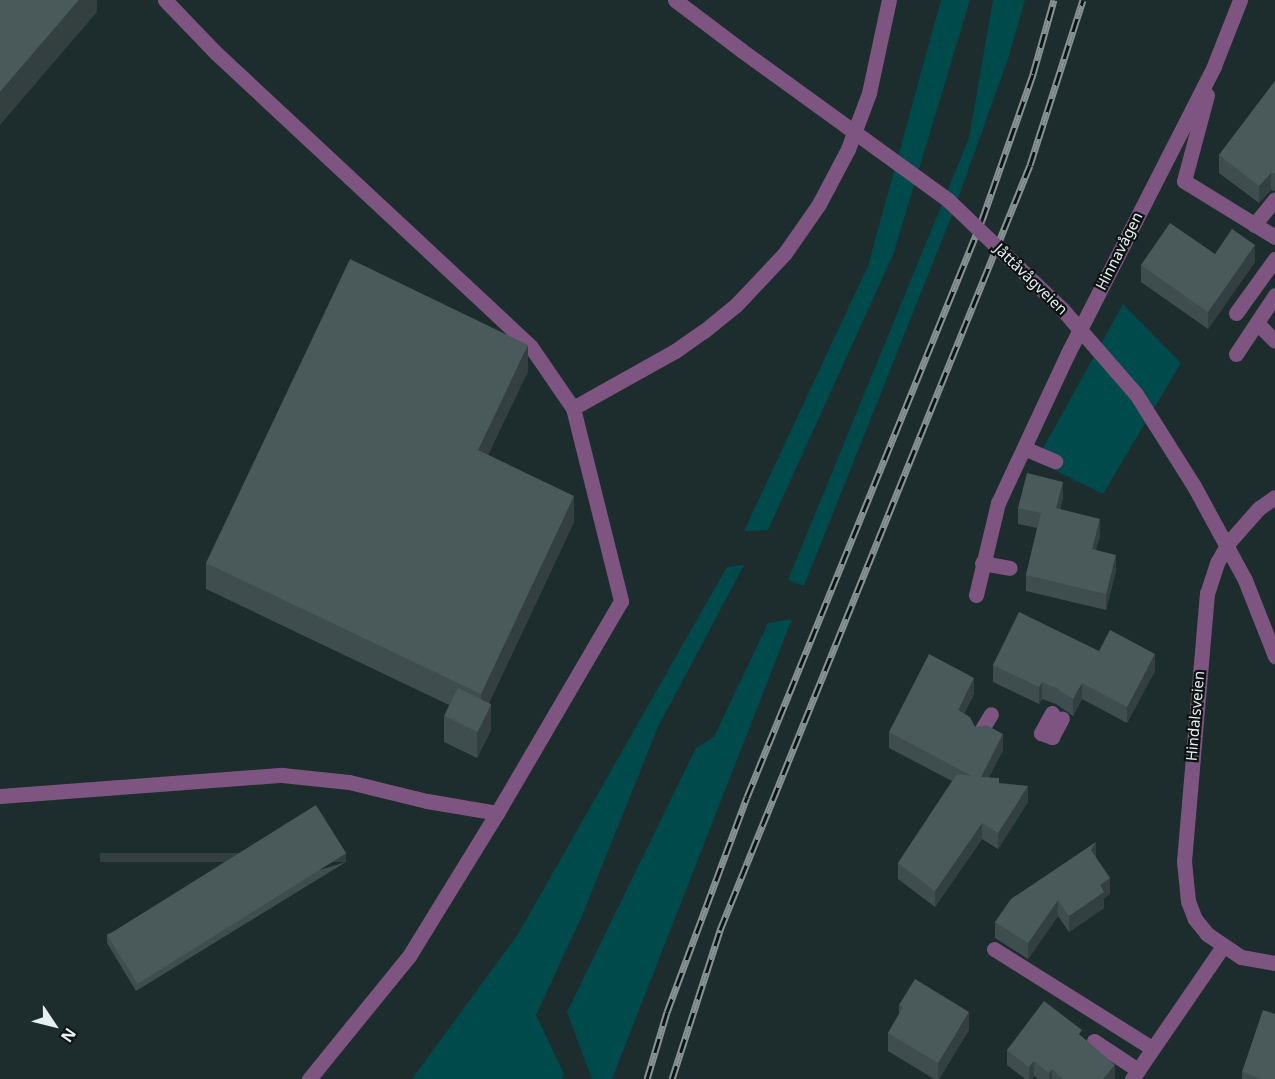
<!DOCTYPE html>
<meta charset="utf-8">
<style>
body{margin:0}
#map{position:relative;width:1275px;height:1079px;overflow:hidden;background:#1d2c2c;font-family:"Noto Sans",sans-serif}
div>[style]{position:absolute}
.green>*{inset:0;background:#004a4c}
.service>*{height:15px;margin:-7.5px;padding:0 7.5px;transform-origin:7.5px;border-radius:7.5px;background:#7d5580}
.minor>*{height:15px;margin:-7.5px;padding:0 7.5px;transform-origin:7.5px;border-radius:7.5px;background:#7d5580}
.tertiary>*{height:15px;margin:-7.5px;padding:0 7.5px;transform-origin:7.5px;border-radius:7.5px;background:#7d5580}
.rail>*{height:7px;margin-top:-3.5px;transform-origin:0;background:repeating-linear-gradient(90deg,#0d1313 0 14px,#879393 0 28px);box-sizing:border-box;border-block:2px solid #879393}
.tertiary-bridge>*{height:15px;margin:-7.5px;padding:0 7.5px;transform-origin:7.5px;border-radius:7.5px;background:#7d5580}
.wall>*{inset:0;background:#404d4e}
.shaded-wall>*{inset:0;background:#343f40;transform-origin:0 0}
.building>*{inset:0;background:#4a5a5b;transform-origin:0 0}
span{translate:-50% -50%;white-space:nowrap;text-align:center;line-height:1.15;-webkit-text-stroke:4.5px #0d1313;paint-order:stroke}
.street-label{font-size:15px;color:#e7f0f0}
.north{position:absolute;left:24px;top:995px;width:60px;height:60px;-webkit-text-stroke:4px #0d1313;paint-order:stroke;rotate:125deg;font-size:16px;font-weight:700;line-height:24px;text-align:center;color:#e7f0f0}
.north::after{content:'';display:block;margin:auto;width:21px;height:27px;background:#e7f0f0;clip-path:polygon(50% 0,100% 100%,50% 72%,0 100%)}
</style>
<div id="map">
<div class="green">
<i style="clip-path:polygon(941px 0,970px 0,893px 255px,768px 530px,744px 531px,868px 266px)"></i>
<i style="clip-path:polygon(993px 0,1025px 0,1008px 59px,952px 215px,804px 586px,788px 580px,969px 138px)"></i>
<i style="clip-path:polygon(1123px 304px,1181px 363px,1103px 494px,1036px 461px)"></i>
<i style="clip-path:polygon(744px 565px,658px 727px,582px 916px,536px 1015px,564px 1074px,562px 1079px,412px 1079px,518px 934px,727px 567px)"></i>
<i style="clip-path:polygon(792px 619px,612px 1079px,592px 1079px,567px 1012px,696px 748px,714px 737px,768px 623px)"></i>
</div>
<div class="service">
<i style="left:165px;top:0;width:72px;rotate:46.1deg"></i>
<i style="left:215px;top:52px;width:432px;rotate:43deg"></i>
<i style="left:531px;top:347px;width:74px;rotate:55.5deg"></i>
<i style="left:573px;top:408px;width:199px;rotate:76deg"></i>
<i style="left:621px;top:601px;width:246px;rotate:120.3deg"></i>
<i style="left:497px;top:813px;width:168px;rotate:121.6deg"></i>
<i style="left:409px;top:956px;width:159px;rotate:129.1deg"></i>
<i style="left:1254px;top:225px;width:33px;rotate:-51deg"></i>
<i style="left:1236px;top:313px;width:67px;rotate:-54.2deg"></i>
<i style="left:1257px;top:323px;width:25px;rotate:45deg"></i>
<i style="left:1236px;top:354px;width:71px;rotate:-56.5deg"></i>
<i style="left:1024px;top:448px;width:34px;rotate:23deg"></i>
<i style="left:982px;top:563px;width:28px;rotate:10deg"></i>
<i style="left:976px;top:595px;width:95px;rotate:-76.6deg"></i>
<i style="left:1052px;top:713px;width:23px;rotate:119deg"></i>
<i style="left:1041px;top:733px;width:12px;rotate:20deg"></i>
<i style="left:1052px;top:737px;width:21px;rotate:-62deg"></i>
<i style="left:979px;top:734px;width:23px;rotate:-59deg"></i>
<i style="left:0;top:796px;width:283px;rotate:-4.3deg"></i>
<i style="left:282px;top:775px;width:67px;rotate:6deg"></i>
<i style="left:349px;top:782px;width:80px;rotate:13.7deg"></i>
<i style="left:427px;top:801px;width:71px;rotate:9.7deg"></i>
<i style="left:994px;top:949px;width:186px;rotate:32.1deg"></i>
<i style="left:1094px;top:1041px;width:53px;rotate:33.4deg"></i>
</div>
<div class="minor">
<i style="left:1207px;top:95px;width:89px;rotate:105deg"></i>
<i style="left:1184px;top:181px;width:107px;rotate:31.6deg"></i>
<i style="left:573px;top:408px;width:117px;rotate:-29.2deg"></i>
<i style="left:675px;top:351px;width:35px;rotate:-35deg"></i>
<i style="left:704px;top:331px;width:41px;rotate:-39.1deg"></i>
<i style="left:736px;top:305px;width:71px;rotate:-46.7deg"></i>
<i style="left:785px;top:253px;width:60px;rotate:-55.2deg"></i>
<i style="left:819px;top:204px;width:62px;rotate:-62.2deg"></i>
<i style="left:848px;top:149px;width:60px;rotate:-69.4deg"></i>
<i style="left:869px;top:93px;width:95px;rotate:-77.9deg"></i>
<i style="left:1275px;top:497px;width:19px;rotate:145deg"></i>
<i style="left:1259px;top:508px;width:45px;rotate:131.4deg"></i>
<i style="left:1229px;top:542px;width:24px;rotate:120deg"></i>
<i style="left:1217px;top:563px;width:32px;rotate:108deg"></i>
<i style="left:1207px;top:593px;width:269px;rotate:94.9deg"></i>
<i style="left:1184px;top:861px;width:40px;rotate:84.3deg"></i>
<i style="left:1188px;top:901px;width:19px;rotate:69deg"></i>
<i style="left:1195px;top:919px;width:19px;rotate:51deg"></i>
<i style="left:1207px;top:934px;width:41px;rotate:34.1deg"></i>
<i style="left:1241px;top:957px;width:35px;rotate:10deg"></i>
<i style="left:998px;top:503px;width:166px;rotate:-65deg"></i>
<i style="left:1068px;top:353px;width:322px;rotate:-63deg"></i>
<i style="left:1214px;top:66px;width:71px;rotate:-68.5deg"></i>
<i style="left:1132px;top:1079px;width:161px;rotate:-55.6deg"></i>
</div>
<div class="tertiary">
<i style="left:675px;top:0;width:83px;rotate:37.1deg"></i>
</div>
<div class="rail">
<i style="left:647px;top:1079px;width:70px;rotate:-73.4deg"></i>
<i style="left:667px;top:1012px;width:229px;rotate:-69.6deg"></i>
<i style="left:747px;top:797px;width:623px;rotate:-67.84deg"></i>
<i style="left:982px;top:220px;width:155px;rotate:-70.7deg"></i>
<i style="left:1033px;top:74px;width:77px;rotate:-74.2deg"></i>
<i style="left:672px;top:1079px;width:157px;rotate:-72.1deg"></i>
<i style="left:720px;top:930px;width:825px;rotate:-67.94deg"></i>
<i style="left:1030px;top:165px;width:173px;rotate:-72.2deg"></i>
</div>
<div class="tertiary-bridge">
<i style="left:741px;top:50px;width:256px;rotate:35.9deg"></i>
<i style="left:948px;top:200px;width:158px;rotate:43.7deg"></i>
<i style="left:1062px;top:309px;width:113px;rotate:49deg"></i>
<i style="left:1136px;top:394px;width:109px;rotate:57.8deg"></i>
<i style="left:1194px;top:486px;width:107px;rotate:61.5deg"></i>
<i style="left:1245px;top:580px;width:82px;rotate:68.5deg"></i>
</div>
<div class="wall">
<i style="clip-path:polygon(1275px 81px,1275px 191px,1271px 190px,1259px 203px,1219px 173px,1219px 155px)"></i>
<i style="clip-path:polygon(1215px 254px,1255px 262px,1208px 329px,1141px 282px,1141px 265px)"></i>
<i style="clip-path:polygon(528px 371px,488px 455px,574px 522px,489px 703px,491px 730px,477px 758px,444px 742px,444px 716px,449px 705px,206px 589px,206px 563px)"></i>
<i style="clip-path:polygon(1063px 498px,1060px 509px,1100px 535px,1096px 550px,1116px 571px,1106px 610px,1026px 591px,1026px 575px,1037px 528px,1018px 524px,1018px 508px)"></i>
<i style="clip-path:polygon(1099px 651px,1155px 671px,1127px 723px,1082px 699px,1073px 716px,1056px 704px,1042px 699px,1039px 704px,993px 682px,993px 665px)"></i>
<i style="clip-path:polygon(974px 694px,964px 714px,975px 727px,1003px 750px,989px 777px,1028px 802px,998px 849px,982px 839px,935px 907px,898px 879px,898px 863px,952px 781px,889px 748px,889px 732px)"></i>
<i style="clip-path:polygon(1096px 857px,1110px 894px,1104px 898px,1104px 908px,1069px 932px,1058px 916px,1028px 959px,995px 938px,995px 922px)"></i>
<i style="clip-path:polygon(346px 862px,136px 991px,107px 943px,107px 934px)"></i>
<i style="clip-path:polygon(899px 1005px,969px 1030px,939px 1079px,934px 1079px,888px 1051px,888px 1033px,899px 1014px)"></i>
<i style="clip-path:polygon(1082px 1037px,1115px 1079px,1038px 1079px,1034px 1076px,1032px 1079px,1025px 1079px,1007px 1065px,1007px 1050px)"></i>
<i style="clip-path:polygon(1242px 1072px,1275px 1079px,1242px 1079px)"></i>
</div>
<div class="shaded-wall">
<i style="clip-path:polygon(79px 0,97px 0,97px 12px,0 125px,0 92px)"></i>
<i style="clip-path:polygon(1271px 173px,1271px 190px,1259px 203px,1259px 186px)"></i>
<i style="clip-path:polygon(1255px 245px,1255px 262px,1208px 329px,1208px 312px)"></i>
<i style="clip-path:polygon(528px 345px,528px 371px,478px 476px,478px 450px)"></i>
<i style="clip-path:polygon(1063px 482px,1063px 498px,1056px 524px,1056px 508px)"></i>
<i style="clip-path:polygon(574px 496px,574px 522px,481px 720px,481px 694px)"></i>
<i style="clip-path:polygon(1100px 519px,1100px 535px,1092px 565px,1092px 549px)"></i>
<i style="clip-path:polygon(1116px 555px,1116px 571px,1106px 610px,1106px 594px)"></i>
<i style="clip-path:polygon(1155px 654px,1155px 671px,1127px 723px,1127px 707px)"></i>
<i style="clip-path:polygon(974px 678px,974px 694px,958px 726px,958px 710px)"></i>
<i style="clip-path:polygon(1042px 682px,1042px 699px,1039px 704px,1039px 687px)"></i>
<i style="clip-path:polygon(1082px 683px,1082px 699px,1073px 716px,1073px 699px)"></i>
<i style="clip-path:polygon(491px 704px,491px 730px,477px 758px,477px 732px)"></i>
<i style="clip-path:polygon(1003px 734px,1003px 750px,981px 792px,981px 777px)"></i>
<i style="clip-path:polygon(1028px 786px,1028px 802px,998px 849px,998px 833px)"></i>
<i style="clip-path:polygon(982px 823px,982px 839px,935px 907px,935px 891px)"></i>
<i style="clip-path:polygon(1096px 842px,1096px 858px,1091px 850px)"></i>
<i style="left:346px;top:853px;width:9px;height:246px;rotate:90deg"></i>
<i style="clip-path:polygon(1110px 878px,1110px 894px,1104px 898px,1104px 908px,1069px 932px,1069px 916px,1100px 885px)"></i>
<i style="clip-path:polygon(1058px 900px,1058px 916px,1028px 959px,1028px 943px)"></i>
<i style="clip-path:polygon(969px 1012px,969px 1030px,939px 1079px,938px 1079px,938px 1063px)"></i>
<i style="clip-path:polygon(1034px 1061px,1034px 1076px,1032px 1079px,1029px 1079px,1029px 1067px)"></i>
<i style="clip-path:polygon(1115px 1065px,1115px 1079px,1103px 1079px)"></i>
<i style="clip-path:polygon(1052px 1069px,1052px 1079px,1049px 1079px,1049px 1073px)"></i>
</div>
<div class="building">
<i style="clip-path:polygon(0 0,79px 0,0 92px)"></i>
<i style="clip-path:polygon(1275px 81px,1275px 173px,1271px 173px,1259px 186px,1219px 155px)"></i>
<i style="clip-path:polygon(1170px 223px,1215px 254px,1232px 229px,1255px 245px,1208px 312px,1141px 265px)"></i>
<i style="clip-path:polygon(350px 259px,528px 345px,478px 450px,574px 496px,481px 694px,206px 563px)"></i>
<i style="clip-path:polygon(1027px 473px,1063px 482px,1056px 508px,1100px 519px,1092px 549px,1116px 555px,1106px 594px,1026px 575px,1041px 513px,1018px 508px)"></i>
<i style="clip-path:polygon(1019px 612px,1099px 651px,1110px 630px,1155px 654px,1127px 707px,1082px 683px,1073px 699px,1056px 688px,1042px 682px,1039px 687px,993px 665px)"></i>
<i style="clip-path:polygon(929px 654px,974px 678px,958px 710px,970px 717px,975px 727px,986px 725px,1003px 734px,981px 777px,999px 778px,999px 783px,1028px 786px,998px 833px,982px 823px,935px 891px,898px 863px,957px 774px,972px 776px,889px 732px)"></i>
<i style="left:458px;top:688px;width:37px;height:31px;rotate:26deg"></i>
<i style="left:316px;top:805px;width:57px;height:246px;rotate:58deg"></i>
<i style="clip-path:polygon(1096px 842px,1091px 850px,1110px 878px,1100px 885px,1104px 892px,1069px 916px,1058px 900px,1028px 943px,995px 922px,1011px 899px)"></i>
<i style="clip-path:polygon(915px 979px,969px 1012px,938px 1063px,888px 1033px,903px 1007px,899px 1005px)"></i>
<i style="clip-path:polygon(1044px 1001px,1082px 1030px,1079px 1034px,1115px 1065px,1103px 1079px,1064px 1079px,1052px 1069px,1049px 1073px,1034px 1061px,1029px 1067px,1007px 1050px)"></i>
<i style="clip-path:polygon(1263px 1010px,1275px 1014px,1275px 1079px,1262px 1079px,1242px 1072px)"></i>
</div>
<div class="street-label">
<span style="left:1119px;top:251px;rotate:-63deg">Hinnavågen</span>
<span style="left:1031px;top:279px;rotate:44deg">Jåttåvågveien</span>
<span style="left:1195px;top:716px;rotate:-85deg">Hindalsveien</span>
</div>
<div class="north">N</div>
</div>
